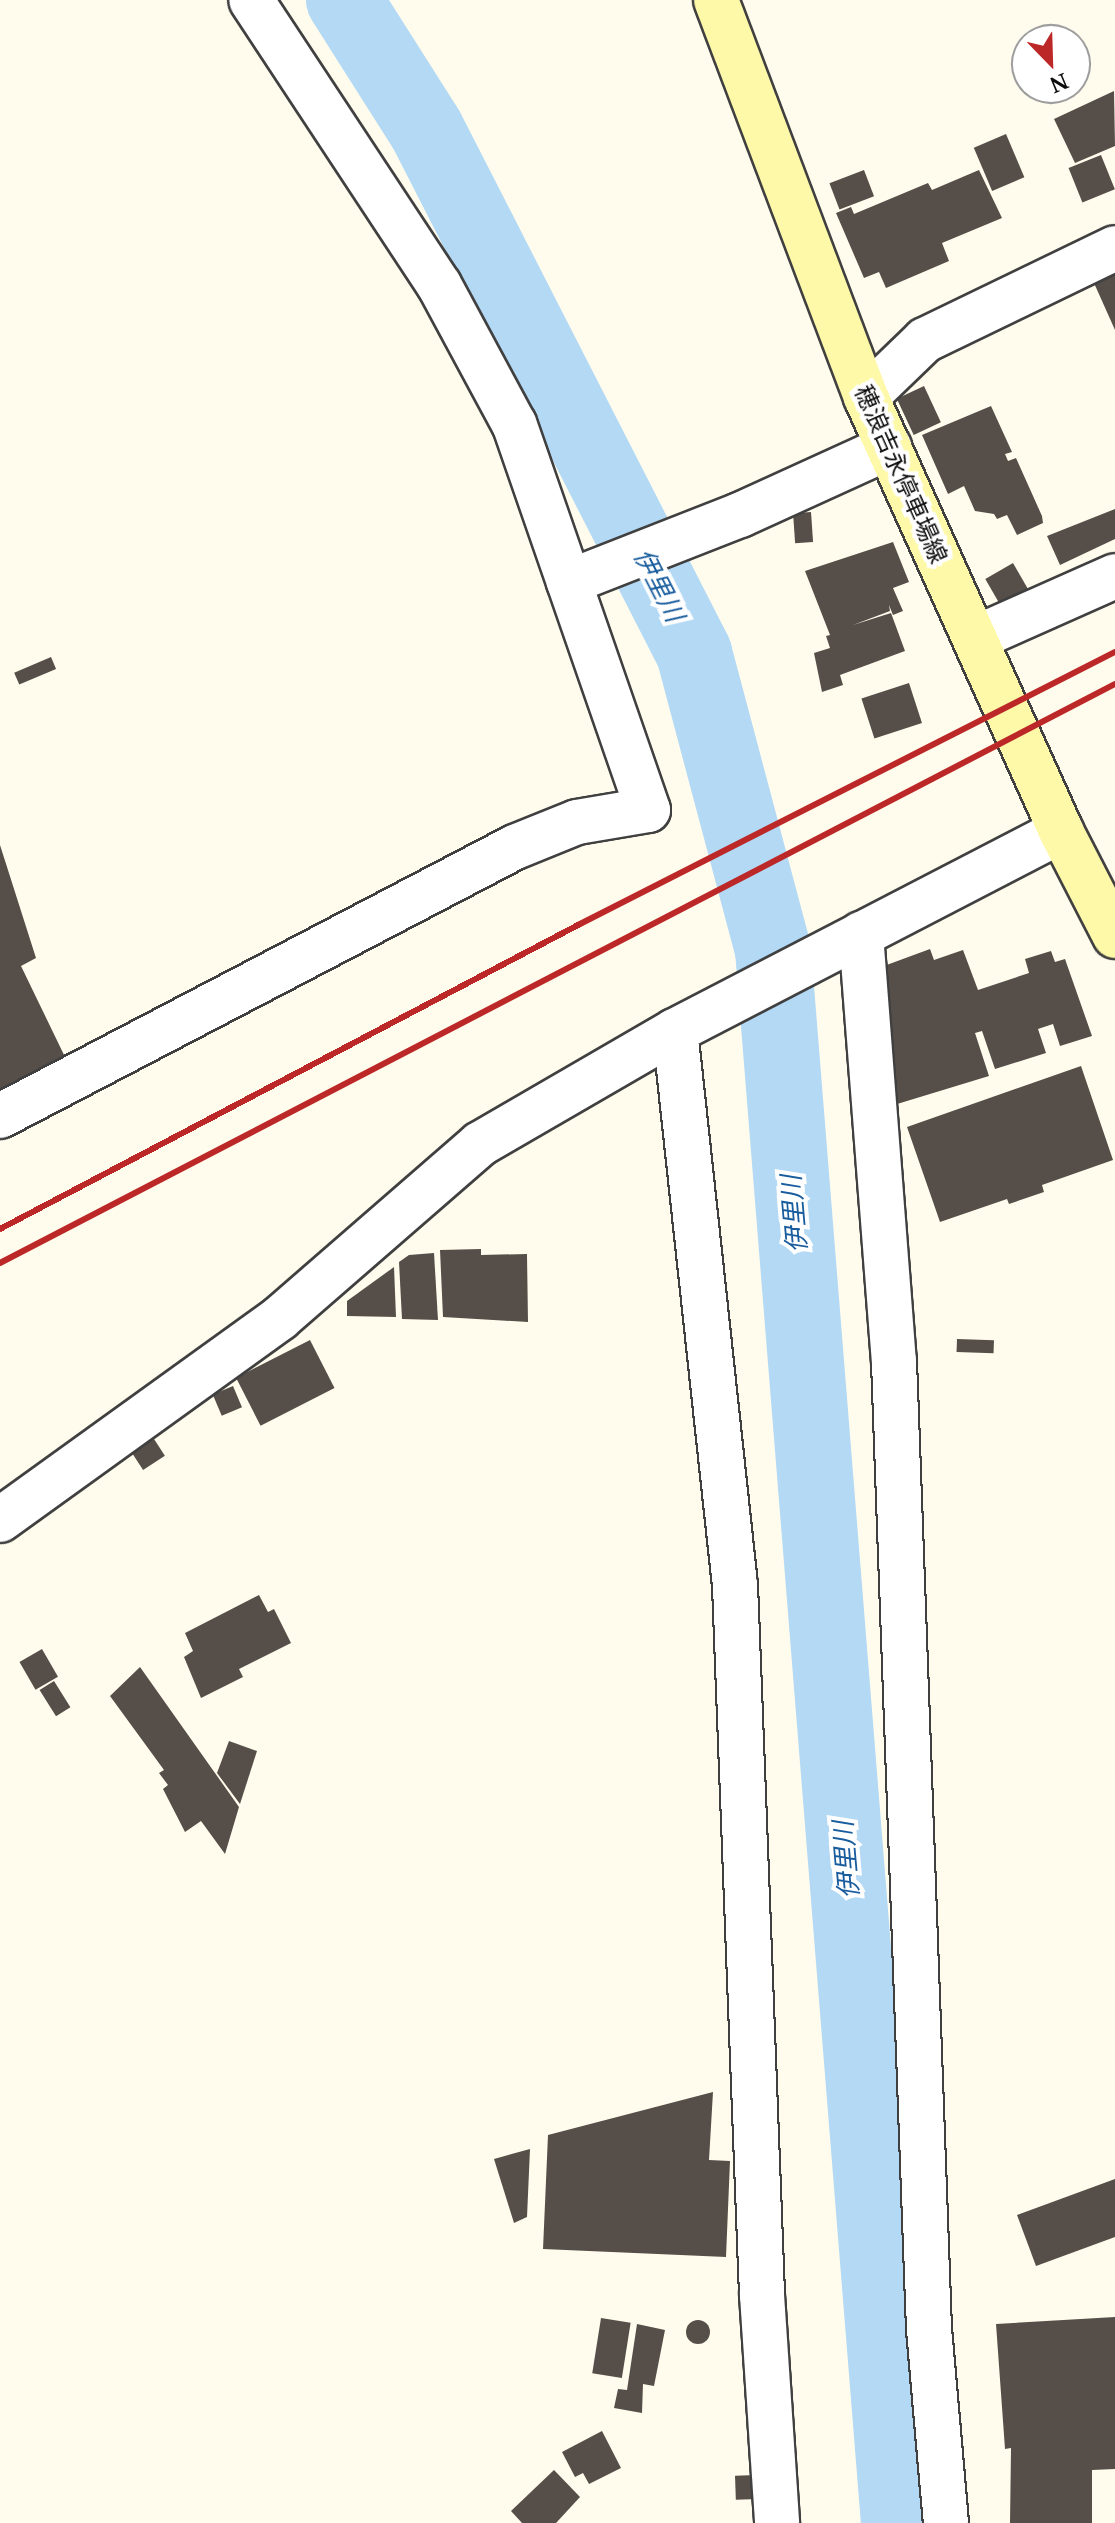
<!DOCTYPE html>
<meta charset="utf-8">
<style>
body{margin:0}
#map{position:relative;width:1115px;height:2523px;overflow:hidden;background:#fffced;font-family:"Noto Serif","Noto Sans JP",serif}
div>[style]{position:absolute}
.river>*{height:76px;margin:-38px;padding:0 38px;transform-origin:38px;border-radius:38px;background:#b3d9f5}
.building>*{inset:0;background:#564f49;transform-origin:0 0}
.round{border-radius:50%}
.roads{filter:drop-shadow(2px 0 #404040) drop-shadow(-2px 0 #404040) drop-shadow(0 2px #404040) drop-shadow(0 -2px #404040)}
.street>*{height:44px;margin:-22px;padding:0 22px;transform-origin:22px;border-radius:22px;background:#fff}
.secondary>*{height:44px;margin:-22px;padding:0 22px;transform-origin:22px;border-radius:22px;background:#fef9a9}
.rail>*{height:6px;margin:-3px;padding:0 3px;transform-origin:3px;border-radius:3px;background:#bc2827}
span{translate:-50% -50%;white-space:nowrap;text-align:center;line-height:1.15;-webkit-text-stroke:8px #fff;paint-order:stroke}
.street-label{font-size:24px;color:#0d0d0d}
.water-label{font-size:26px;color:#185c9d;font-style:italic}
.north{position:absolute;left:1011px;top:24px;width:80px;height:80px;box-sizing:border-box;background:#fff;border:2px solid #9e9e9e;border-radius:50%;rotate:157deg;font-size:22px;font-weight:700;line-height:32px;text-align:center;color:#0d0d0d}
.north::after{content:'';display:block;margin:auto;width:28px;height:36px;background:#bc2827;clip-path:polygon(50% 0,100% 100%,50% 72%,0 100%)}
</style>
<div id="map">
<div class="river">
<i style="left:344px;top:0;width:153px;rotate:57.6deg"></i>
<i style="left:426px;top:129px;width:589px;rotate:62.91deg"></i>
<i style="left:694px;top:653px;width:307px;rotate:75.1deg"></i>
<i style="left:773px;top:950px;width:1578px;rotate:85.42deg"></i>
</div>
<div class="building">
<i style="clip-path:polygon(1114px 91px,1115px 146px,1075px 163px,1054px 119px)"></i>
<i style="left:1006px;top:134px;width:47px;height:35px;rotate:67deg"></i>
<i style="left:1101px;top:155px;width:37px;height:35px;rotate:68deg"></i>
<i style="left:864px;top:170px;width:28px;height:37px;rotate:69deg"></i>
<i style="clip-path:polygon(979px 170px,1002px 218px,942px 243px,949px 261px,886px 288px,879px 272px,864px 278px,836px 213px,851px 207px,854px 214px,928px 183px,932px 190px)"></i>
<i style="clip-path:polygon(1115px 275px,1115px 330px,1094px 283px)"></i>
<i style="left:924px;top:386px;width:40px;height:30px;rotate:65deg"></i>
<i style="clip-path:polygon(991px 406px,1012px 452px,1005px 454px,1008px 461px,1016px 458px,1042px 516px,1043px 523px,1017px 535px,1007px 515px,997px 519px,994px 514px,975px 511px,964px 486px,948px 494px,922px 435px)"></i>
<i style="clip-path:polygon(1115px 509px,1115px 539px,1060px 565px,1047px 536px)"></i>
<i style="left:811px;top:512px;width:30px;height:18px;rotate:86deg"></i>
<i style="clip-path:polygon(893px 542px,909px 582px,893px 588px,903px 611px,893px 615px,889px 605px,890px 611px,853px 625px,891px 613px,905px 651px,840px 675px,843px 685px,822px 692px,814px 653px,830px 648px,826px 636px,830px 635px,805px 571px)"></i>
<i style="left:1013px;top:563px;width:34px;height:32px;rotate:60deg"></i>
<i style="left:51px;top:657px;width:13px;height:40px;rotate:67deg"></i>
<i style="left:909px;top:683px;width:42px;height:50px;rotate:72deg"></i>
<i style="clip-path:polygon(0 845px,36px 958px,21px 966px,66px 1059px,0 1093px)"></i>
<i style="clip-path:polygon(930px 949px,934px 960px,963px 950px,978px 990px,1029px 973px,1025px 959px,1051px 951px,1055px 962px,1065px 959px,1092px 1036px,1060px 1046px,1053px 1024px,1038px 1029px,1046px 1053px,995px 1069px,982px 1031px,975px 1033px,989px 1076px,884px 1108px,873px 970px)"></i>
<i style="clip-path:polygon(1081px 1066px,1113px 1160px,1042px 1185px,1044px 1192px,1009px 1204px,1007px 1199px,940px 1222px,907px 1127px)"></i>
<i style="clip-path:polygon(481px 1249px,481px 1255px,527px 1254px,528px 1322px,443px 1317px,440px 1250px)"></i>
<i style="clip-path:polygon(434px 1253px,438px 1320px,402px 1319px,399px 1262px,409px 1255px)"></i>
<i style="clip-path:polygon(394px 1267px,396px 1317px,347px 1316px,347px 1301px)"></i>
<i style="left:957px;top:1339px;width:37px;height:13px;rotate:2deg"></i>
<i style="left:310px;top:1340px;width:54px;height:83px;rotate:63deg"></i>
<i style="left:233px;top:1386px;width:23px;height:22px;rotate:67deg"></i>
<i style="left:154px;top:1439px;width:20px;height:26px;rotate:57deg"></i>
<i style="clip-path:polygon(259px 1595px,268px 1612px,274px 1609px,291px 1643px,239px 1669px,243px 1677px,201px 1698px,184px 1657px,193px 1651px,185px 1633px)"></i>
<i style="left:42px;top:1649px;width:32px;height:26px;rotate:60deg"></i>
<i style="clip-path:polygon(140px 1667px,239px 1807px,225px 1854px,201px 1821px,185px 1832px,163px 1789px,168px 1785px,159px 1773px,164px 1770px,110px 1696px)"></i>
<i style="left:54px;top:1681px;width:31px;height:17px;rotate:58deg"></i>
<i style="clip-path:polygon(229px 1741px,257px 1751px,240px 1804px,217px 1773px)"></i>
<i style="clip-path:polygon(713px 2092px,709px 2160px,730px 2161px,726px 2257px,543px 2249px,548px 2135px)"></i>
<i style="clip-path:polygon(530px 2149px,527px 2217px,514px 2223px,494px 2159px)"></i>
<i style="clip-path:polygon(1115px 2179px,1115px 2237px,1036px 2266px,1017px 2215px)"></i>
<i style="clip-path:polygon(1115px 2317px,1115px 2469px,1092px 2470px,1092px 2523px,1010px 2523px,1011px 2448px,1005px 2449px,996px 2324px)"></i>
<i style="left:601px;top:2318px;width:30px;height:56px;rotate:9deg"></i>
<i class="round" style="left:686px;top:2320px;width:24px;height:24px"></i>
<i style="clip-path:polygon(637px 2324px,665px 2330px,654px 2386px,643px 2384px,642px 2413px,614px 2408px,618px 2389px,627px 2390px)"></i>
<i style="clip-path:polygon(602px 2431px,621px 2468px,589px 2484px,583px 2473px,575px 2477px,562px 2452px)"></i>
<i style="clip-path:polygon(554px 2470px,580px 2497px,556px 2523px,522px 2523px,511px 2511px)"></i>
<i style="left:757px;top:2475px;width:24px;height:22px;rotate:88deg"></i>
</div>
<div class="roads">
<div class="street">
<i style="left:866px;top:397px;width:82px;rotate:-44deg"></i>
<i style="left:925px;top:340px;width:211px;rotate:-25.8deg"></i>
<i style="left:569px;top:582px;width:184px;rotate:-21.4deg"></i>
<i style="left:740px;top:515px;width:164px;rotate:-24.5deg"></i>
<i style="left:976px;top:638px;width:152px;rotate:-24deg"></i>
<i style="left:861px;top:934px;width:428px;rotate:85.6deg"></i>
<i style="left:894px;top:1361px;width:969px;rotate:87.93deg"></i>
<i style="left:929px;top:2329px;width:195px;rotate:85deg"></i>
<i style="left:675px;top:1031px;width:557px;rotate:83.82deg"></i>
<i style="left:735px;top:1585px;width:711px;rotate:87.82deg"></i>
<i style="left:762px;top:2295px;width:228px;rotate:86.2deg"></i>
<i style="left:0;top:1116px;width:581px;rotate:-27.58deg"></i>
<i style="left:515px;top:847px;width:67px;rotate:-22deg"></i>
<i style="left:577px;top:822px;width:72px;rotate:-9.6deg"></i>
<i style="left:648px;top:810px;width:409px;rotate:-109.1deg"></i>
<i style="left:514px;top:424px;width:158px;rotate:-118.3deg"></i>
<i style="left:439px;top:285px;width:341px;rotate:-123.4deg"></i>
<i style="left:0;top:1520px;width:345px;rotate:-35.8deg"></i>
<i style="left:280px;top:1318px;width:265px;rotate:-41deg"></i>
<i style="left:480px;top:1144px;width:225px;rotate:-30.1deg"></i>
<i style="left:675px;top:1031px;width:435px;rotate:-27.4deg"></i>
</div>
<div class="secondary">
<i style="left:716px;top:0;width:424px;rotate:69.3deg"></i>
<i style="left:866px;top:397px;width:476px;rotate:65.8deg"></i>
<i style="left:1061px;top:831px;width:118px;rotate:62.8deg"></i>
</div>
</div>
<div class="rail">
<i style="left:0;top:1229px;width:653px;rotate:-27.74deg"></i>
<i style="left:578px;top:925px;width:602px;rotate:-26.95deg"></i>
<i style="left:0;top:1263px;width:1256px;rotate:-27.44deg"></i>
</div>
<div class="street-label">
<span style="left:902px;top:474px;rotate:66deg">穂浪吉永停車場線</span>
</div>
<div class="water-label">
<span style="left:659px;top:585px;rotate:63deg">伊里川</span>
<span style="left:794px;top:1214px;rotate:-95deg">伊里川</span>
<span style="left:846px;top:1860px;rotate:-95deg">伊里川</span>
</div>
<div class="north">N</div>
</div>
